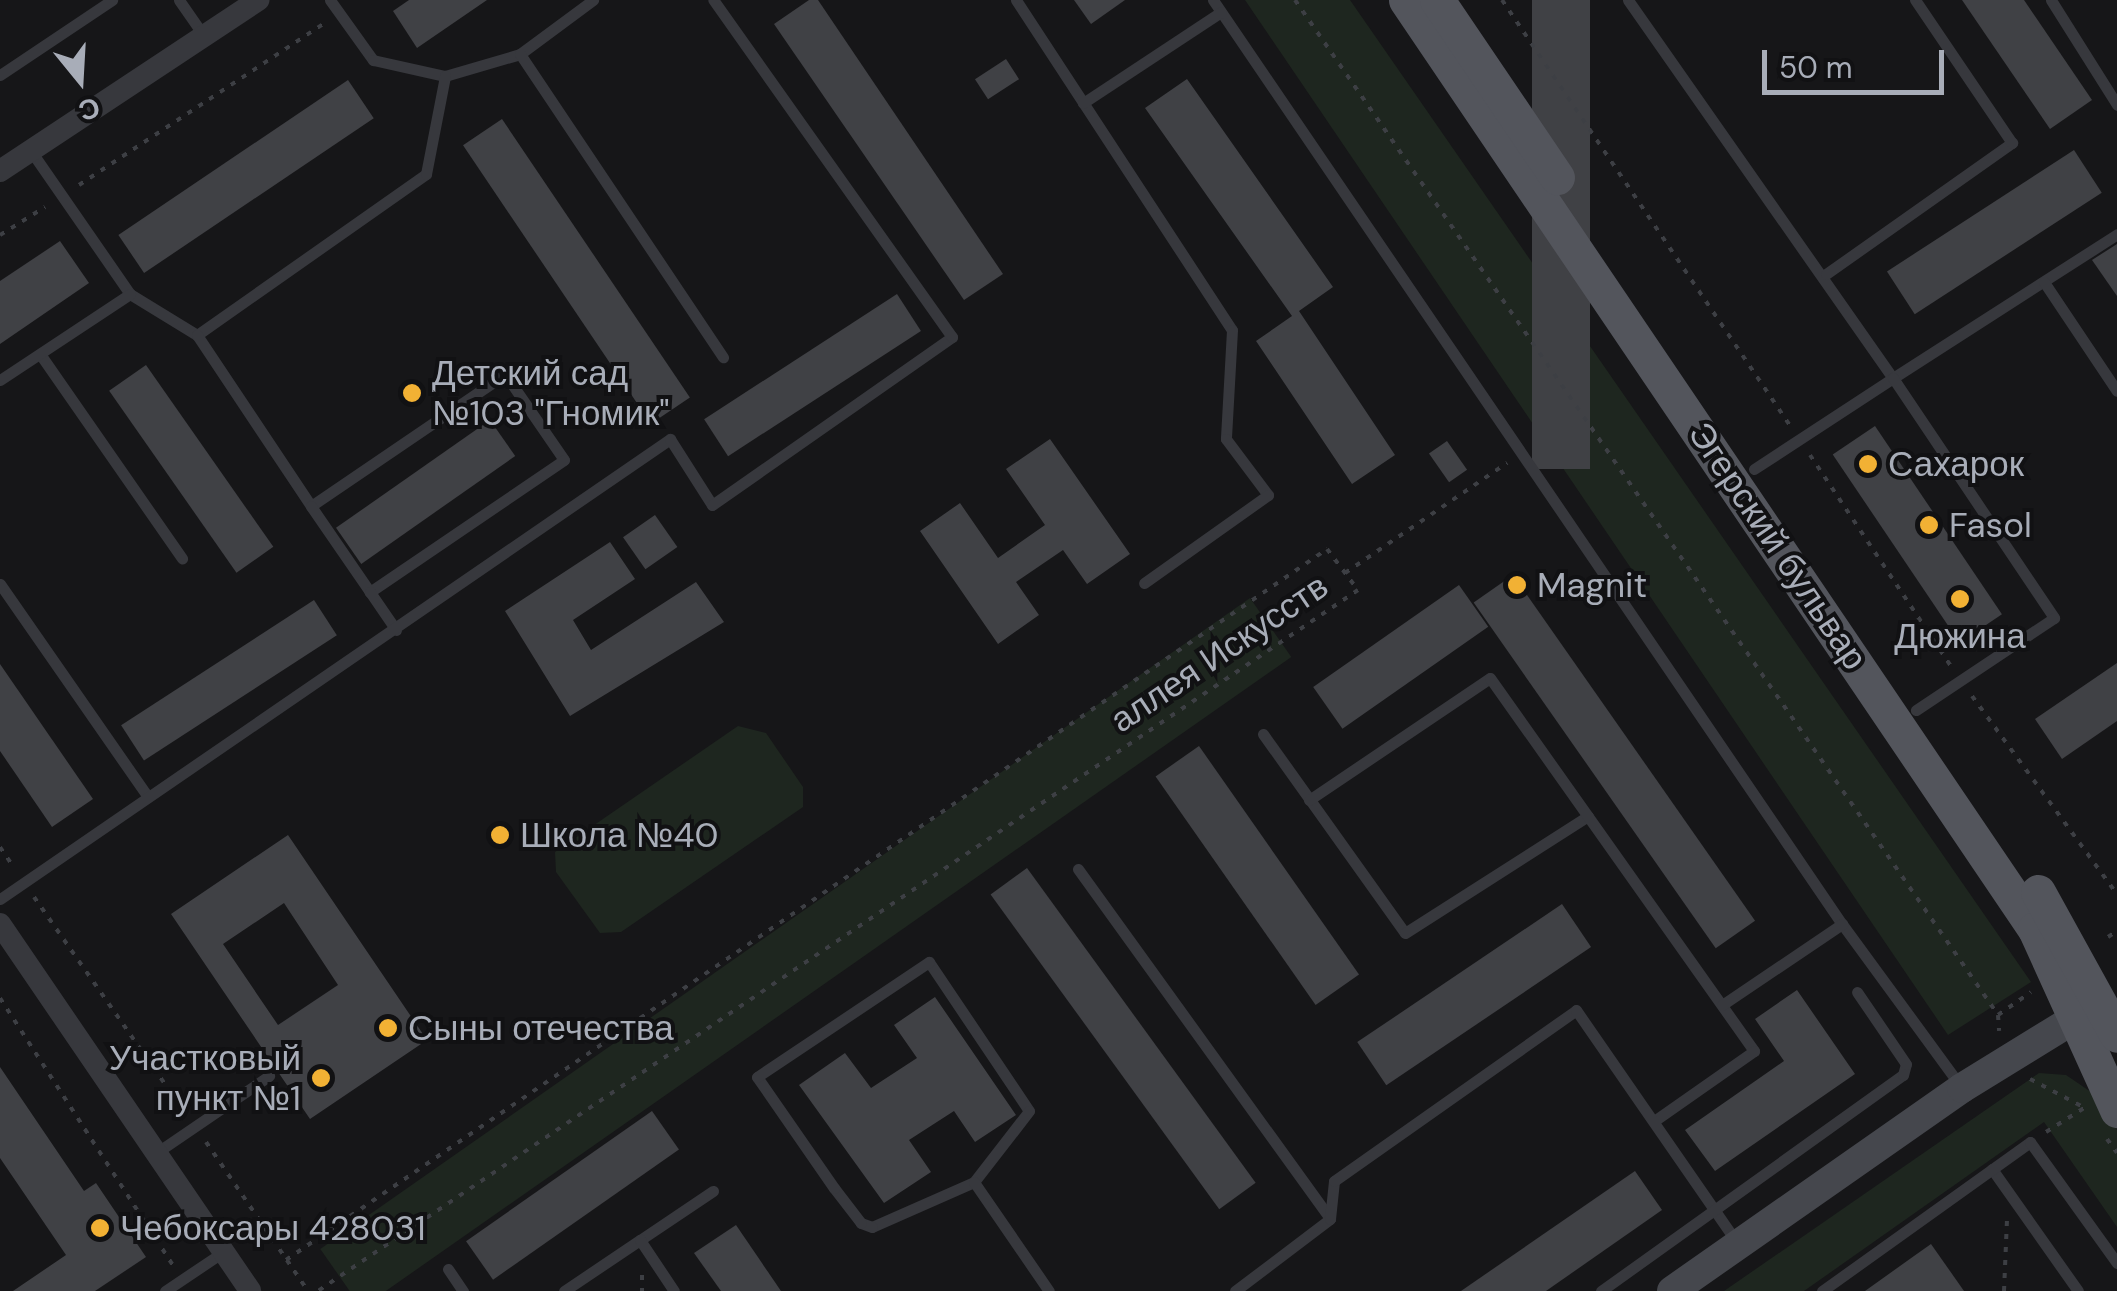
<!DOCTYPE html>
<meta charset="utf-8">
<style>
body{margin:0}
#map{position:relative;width:2117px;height:1291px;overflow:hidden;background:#161618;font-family:"DM Sans",sans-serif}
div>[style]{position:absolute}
.green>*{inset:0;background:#1e261f;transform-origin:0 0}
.building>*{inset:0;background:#404145;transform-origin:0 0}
.path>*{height:4px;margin-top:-2px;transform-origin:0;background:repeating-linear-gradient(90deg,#3d3f44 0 5px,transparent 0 13px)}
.lane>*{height:11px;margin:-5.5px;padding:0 5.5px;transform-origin:5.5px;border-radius:5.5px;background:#37383d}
.street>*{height:22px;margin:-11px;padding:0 11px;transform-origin:11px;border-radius:11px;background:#37383d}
.secondary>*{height:30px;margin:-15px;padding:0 15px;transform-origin:15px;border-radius:15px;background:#45474d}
.primary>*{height:35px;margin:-17.5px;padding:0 17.5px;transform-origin:17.5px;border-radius:17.5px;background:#53555c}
.dots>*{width:28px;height:28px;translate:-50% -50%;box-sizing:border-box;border:5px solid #111113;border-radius:50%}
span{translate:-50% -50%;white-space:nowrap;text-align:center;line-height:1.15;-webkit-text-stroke:8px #111113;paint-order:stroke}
.poi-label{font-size:35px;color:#a8adb8}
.left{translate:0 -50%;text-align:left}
.right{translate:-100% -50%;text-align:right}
.street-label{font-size:35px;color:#a8adb8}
.north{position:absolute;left:30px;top:30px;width:100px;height:100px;-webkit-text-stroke:8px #111113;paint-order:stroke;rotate:162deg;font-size:28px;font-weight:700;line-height:40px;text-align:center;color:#a8adb8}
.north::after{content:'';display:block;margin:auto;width:35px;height:45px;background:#a8adb8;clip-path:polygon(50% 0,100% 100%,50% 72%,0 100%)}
.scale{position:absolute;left:1762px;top:50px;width:182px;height:45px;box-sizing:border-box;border:5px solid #a8adb8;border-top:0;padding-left:12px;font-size:30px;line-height:35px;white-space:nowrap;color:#a8adb8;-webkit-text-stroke:8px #111113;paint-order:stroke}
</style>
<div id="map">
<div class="green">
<i style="clip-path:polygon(1245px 0,1350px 0,2031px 982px,1948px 1035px)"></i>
<i style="left:1250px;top:598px;width:72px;height:1135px;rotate:55deg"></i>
<i style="clip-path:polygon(738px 726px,766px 733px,803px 787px,803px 807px,621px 932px,600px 933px,556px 872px,555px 852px)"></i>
<i style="clip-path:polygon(2039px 1073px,2066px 1075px,2091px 1092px,2117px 1130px,2117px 1227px,2044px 1122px,1804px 1291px,1724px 1291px)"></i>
</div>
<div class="building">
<i style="clip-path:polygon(409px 0,487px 0,417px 48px,393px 11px)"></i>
<i style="clip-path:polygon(809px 0,818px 0,1003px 274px,964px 300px,774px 24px)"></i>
<i style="clip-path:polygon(1074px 0,1125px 0,1091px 24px)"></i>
<i style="left:1532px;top:0;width:58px;height:469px"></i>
<i style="clip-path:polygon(1962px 0,2024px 0,2092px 100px,2050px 129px)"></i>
<i style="left:1006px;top:59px;width:24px;height:37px;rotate:57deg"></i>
<i style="clip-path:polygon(1187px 79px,1333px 287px,1299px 311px,1395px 455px,1352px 484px,1256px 341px,1292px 316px,1145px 108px)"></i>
<i style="left:348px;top:80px;width:46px;height:277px;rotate:56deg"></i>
<i style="left:502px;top:119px;width:336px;height:47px;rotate:56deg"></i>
<i style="left:2074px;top:150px;width:51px;height:223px;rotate:57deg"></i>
<i style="clip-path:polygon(60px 241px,89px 283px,0 344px,0 281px)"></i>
<i style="clip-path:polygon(2117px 244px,2117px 296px,2092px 260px)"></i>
<i style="left:897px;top:294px;width:44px;height:230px;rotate:57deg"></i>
<i style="left:146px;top:365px;width:222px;height:45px;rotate:55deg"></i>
<i style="left:490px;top:420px;width:44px;height:188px;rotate:55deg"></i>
<i style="left:1875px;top:426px;width:227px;height:51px;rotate:56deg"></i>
<i style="clip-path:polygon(1050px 439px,1130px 554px,1087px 584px,1063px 550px,1016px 582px,1039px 615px,998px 644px,920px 531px,960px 503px,998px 558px,1045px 525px,1006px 469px)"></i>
<i style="left:1447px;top:441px;width:35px;height:22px;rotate:55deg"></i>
<i style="left:655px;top:515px;width:39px;height:39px;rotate:55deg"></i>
<i style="clip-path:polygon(610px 542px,635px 579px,573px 620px,591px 650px,696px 582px,724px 622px,570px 716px,505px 611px)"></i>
<i style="left:1513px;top:575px;width:422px;height:48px;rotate:55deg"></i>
<i style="left:1459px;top:585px;width:51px;height:178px;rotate:55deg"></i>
<i style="left:314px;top:600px;width:42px;height:230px;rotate:57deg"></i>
<i style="clip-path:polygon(2117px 663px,2117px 721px,2062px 759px,2035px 719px)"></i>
<i style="clip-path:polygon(0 664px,93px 799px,52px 827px,0 751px)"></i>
<i style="left:1199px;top:746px;width:279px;height:53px;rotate:55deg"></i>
<i style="clip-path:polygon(evenodd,288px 835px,427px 1040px,310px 1119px,171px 914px,288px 835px,284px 903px,338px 985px,278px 1025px,223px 944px,284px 903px)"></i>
<i style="left:1027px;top:868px;width:389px;height:45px;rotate:54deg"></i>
<i style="left:1562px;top:904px;width:52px;height:247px;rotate:56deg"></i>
<i style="clip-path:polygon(1797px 990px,1855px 1074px,1715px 1171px,1685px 1130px,1784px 1061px,1755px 1019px)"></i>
<i style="clip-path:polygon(935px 997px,1016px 1115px,975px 1142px,954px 1111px,909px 1140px,931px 1172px,884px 1203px,799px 1085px,845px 1053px,871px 1088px,917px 1058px,894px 1025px)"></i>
<i style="clip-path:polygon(0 1067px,84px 1191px,96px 1183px,146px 1257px,95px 1291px,13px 1291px,66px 1255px,0 1158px)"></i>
<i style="left:652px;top:1111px;width:47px;height:227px;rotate:55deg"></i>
<i style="clip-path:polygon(1635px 1171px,1662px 1210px,1546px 1291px,1461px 1291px)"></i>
<i style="clip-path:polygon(736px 1225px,781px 1291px,721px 1291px,694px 1253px)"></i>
<i style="clip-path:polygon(1931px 1244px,1964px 1291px,1865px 1291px,1914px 1256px)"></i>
</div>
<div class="path">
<i style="left:1295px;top:0;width:1235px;rotate:55.29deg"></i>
<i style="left:1998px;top:1015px;width:16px;rotate:86deg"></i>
<i style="left:1502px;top:0;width:516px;rotate:55.91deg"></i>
<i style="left:79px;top:185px;width:295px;rotate:-33.4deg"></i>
<i style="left:0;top:235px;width:53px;rotate:-31.9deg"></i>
<i style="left:1810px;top:455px;width:256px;rotate:56.3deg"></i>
<i style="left:1345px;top:573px;width:196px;rotate:-34.2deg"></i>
<i style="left:1972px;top:696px;width:245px;rotate:53.8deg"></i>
<i style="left:0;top:847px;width:25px;rotate:56deg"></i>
<i style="left:34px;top:897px;width:265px;rotate:55deg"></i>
<i style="left:2108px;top:937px;width:11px;rotate:-34deg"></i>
<i style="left:0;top:998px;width:320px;rotate:57.1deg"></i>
<i style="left:1998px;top:1015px;width:40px;rotate:-34.9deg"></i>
<i style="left:2030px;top:1079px;width:60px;rotate:27.8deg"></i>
<i style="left:2046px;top:1132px;width:45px;rotate:-32.3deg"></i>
<i style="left:2107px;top:1139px;width:17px;rotate:54deg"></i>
<i style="left:206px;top:1142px;width:181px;rotate:55.6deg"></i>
<i style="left:286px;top:1260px;width:1261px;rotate:-34.33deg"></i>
<i style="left:1327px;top:549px;width:51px;rotate:52.9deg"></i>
<i style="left:1358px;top:590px;width:1254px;rotate:146.02deg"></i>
<i style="left:642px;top:1275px;width:16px;rotate:90deg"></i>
<i style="left:2004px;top:1291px;width:72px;rotate:-87.6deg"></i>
</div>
<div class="lane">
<i style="left:179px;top:0;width:44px;rotate:55.2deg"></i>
<i style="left:330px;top:0;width:74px;rotate:54.4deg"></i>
<i style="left:373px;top:60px;width:74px;rotate:12.5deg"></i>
<i style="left:445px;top:76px;width:78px;rotate:-16.3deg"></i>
<i style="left:520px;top:54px;width:91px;rotate:-36.5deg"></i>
<i style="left:1016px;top:0;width:394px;rotate:56.8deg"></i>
<i style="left:1232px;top:330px;width:109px;rotate:93.2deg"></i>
<i style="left:1226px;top:439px;width:70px;rotate:53.1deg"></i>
<i style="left:1268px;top:495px;width:152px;rotate:144.6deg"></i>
<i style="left:1213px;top:0;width:1118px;rotate:55.76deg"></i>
<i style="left:1842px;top:924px;width:200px;rotate:53.8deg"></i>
<i style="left:1628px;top:0;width:462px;rotate:55deg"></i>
<i style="left:1893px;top:378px;width:266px;rotate:-32.7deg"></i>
<i style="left:2051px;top:0;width:124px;rotate:57.8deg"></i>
<i style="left:520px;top:54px;width:365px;rotate:56.2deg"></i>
<i style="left:0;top:75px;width:135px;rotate:-33.8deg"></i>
<i style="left:1083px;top:103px;width:165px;rotate:-33.4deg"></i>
<i style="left:31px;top:151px;width:174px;rotate:55.3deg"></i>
<i style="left:130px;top:294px;width:79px;rotate:31.5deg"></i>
<i style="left:197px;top:335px;width:280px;rotate:-35.1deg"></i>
<i style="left:426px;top:174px;width:100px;rotate:-79deg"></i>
<i style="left:1826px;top:274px;width:228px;rotate:-35.2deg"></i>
<i style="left:2012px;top:143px;width:173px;rotate:-124.1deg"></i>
<i style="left:2044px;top:282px;width:131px;rotate:56.2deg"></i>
<i style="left:197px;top:335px;width:206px;rotate:56.3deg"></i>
<i style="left:311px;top:506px;width:235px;rotate:-34.2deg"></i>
<i style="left:505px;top:374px;width:104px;rotate:55.5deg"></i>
<i style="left:564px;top:460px;width:235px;rotate:145.8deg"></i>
<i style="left:370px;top:592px;width:104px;rotate:-124.5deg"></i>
<i style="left:40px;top:354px;width:249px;rotate:55.2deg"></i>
<i style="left:0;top:380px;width:156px;rotate:-33.5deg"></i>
<i style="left:1754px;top:469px;width:166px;rotate:-33.2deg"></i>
<i style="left:1893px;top:378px;width:289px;rotate:56.1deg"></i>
<i style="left:2054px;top:618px;width:166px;rotate:146.3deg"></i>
<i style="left:0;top:584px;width:259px;rotate:55.2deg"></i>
<i style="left:370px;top:592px;width:46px;rotate:55.6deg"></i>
<i style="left:1263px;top:734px;width:244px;rotate:54.5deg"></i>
<i style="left:1405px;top:933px;width:217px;rotate:-32.6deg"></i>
<i style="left:1309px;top:800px;width:218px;rotate:-34deg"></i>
<i style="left:1490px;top:678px;width:457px;rotate:54.7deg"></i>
<i style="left:1754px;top:1051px;width:122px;rotate:145deg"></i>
<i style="left:1078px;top:869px;width:431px;rotate:54.2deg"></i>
<i style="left:0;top:899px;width:813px;rotate:-34.47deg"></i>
<i style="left:670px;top:439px;width:78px;rotate:57.5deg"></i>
<i style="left:712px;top:505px;width:293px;rotate:-35deg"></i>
<i style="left:952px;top:337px;width:413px;rotate:-125.3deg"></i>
<i style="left:929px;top:962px;width:179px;rotate:56.1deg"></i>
<i style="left:1029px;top:1111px;width:90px;rotate:127.8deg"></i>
<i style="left:974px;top:1182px;width:111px;rotate:156.2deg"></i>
<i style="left:872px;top:1227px;width:12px;rotate:-160deg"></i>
<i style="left:861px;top:1223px;width:44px;rotate:-127.6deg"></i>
<i style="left:834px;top:1188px;width:135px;rotate:-124.7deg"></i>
<i style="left:757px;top:1077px;width:207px;rotate:-33.8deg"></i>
<i style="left:1722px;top:1005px;width:145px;rotate:-34deg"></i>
<i style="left:156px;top:1153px;width:137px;rotate:-34.3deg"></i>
<i style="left:1992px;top:1169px;width:149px;rotate:54.8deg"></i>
<i style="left:974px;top:1182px;width:132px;rotate:55.5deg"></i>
<i style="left:640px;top:1240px;width:88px;rotate:-33.9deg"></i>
<i style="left:448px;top:1269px;width:27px;rotate:56deg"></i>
<i style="left:165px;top:1291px;width:70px;rotate:-33.9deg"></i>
<i style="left:564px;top:1291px;width:92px;rotate:-33.9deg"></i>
<i style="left:640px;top:1240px;width:61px;rotate:56.3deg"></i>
<i style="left:1235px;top:1291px;width:119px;rotate:-37.2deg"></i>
<i style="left:1330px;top:1219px;width:38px;rotate:-84deg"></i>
<i style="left:1334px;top:1181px;width:296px;rotate:-35.2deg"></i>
<i style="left:1576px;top:1010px;width:281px;rotate:55.3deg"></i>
<i style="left:1601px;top:1291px;width:371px;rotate:-35.6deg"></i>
<i style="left:1903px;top:1075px;width:11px;rotate:-75deg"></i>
<i style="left:1906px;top:1064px;width:87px;rotate:-124.2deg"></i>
<i style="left:1822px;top:1291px;width:256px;rotate:-35.6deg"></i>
<i style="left:2030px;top:1142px;width:149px;rotate:54.3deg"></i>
</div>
<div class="street">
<i style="left:0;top:171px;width:310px;rotate:-33.5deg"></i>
<i style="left:0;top:924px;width:444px;rotate:55.7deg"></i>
</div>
<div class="secondary">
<i style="left:1672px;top:1291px;width:354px;rotate:-35deg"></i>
<i style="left:1962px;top:1088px;width:132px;rotate:-31.6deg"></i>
</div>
<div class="primary">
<i style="left:1406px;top:0;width:1122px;rotate:55.9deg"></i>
<i style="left:2035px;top:929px;width:199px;rotate:65.6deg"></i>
<i style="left:1437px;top:0;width:214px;rotate:55.9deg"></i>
<i style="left:2038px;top:892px;width:163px;rotate:61.1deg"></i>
</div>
<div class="dots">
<i style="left:412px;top:393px;background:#f2b134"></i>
<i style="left:1868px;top:464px;background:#f2b134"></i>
<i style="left:1929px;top:525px;background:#f2b134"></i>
<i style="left:1517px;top:585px;background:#f2b134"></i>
<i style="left:1960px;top:599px;background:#f2b134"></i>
<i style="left:500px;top:835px;background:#f2b134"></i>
<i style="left:388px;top:1028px;background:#f2b134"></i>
<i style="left:321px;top:1078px;background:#f2b134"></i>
<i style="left:100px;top:1228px;background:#f2b134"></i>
</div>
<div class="poi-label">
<span class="left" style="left:432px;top:393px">Детский сад<br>№103 "Гномик"</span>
<span class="left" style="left:1888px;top:464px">Сахарок</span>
<span class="left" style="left:1949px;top:525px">Fasol</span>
<span class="left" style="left:1537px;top:585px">Magnit</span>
<span style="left:1960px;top:636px">Дюжина</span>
<span class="left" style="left:520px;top:835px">Школа №40</span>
<span class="left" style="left:408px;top:1028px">Сыны отечества</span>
<span class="right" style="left:301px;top:1078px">Участковый<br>пункт №1</span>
<span class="left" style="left:120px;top:1228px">Чебоксары 428031</span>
</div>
<div class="street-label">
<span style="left:1778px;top:546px;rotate:56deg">Эгерский бульвар</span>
<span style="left:1219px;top:653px;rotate:-34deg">аллея Искусств</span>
</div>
<div class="north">С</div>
<div class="scale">50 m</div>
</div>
